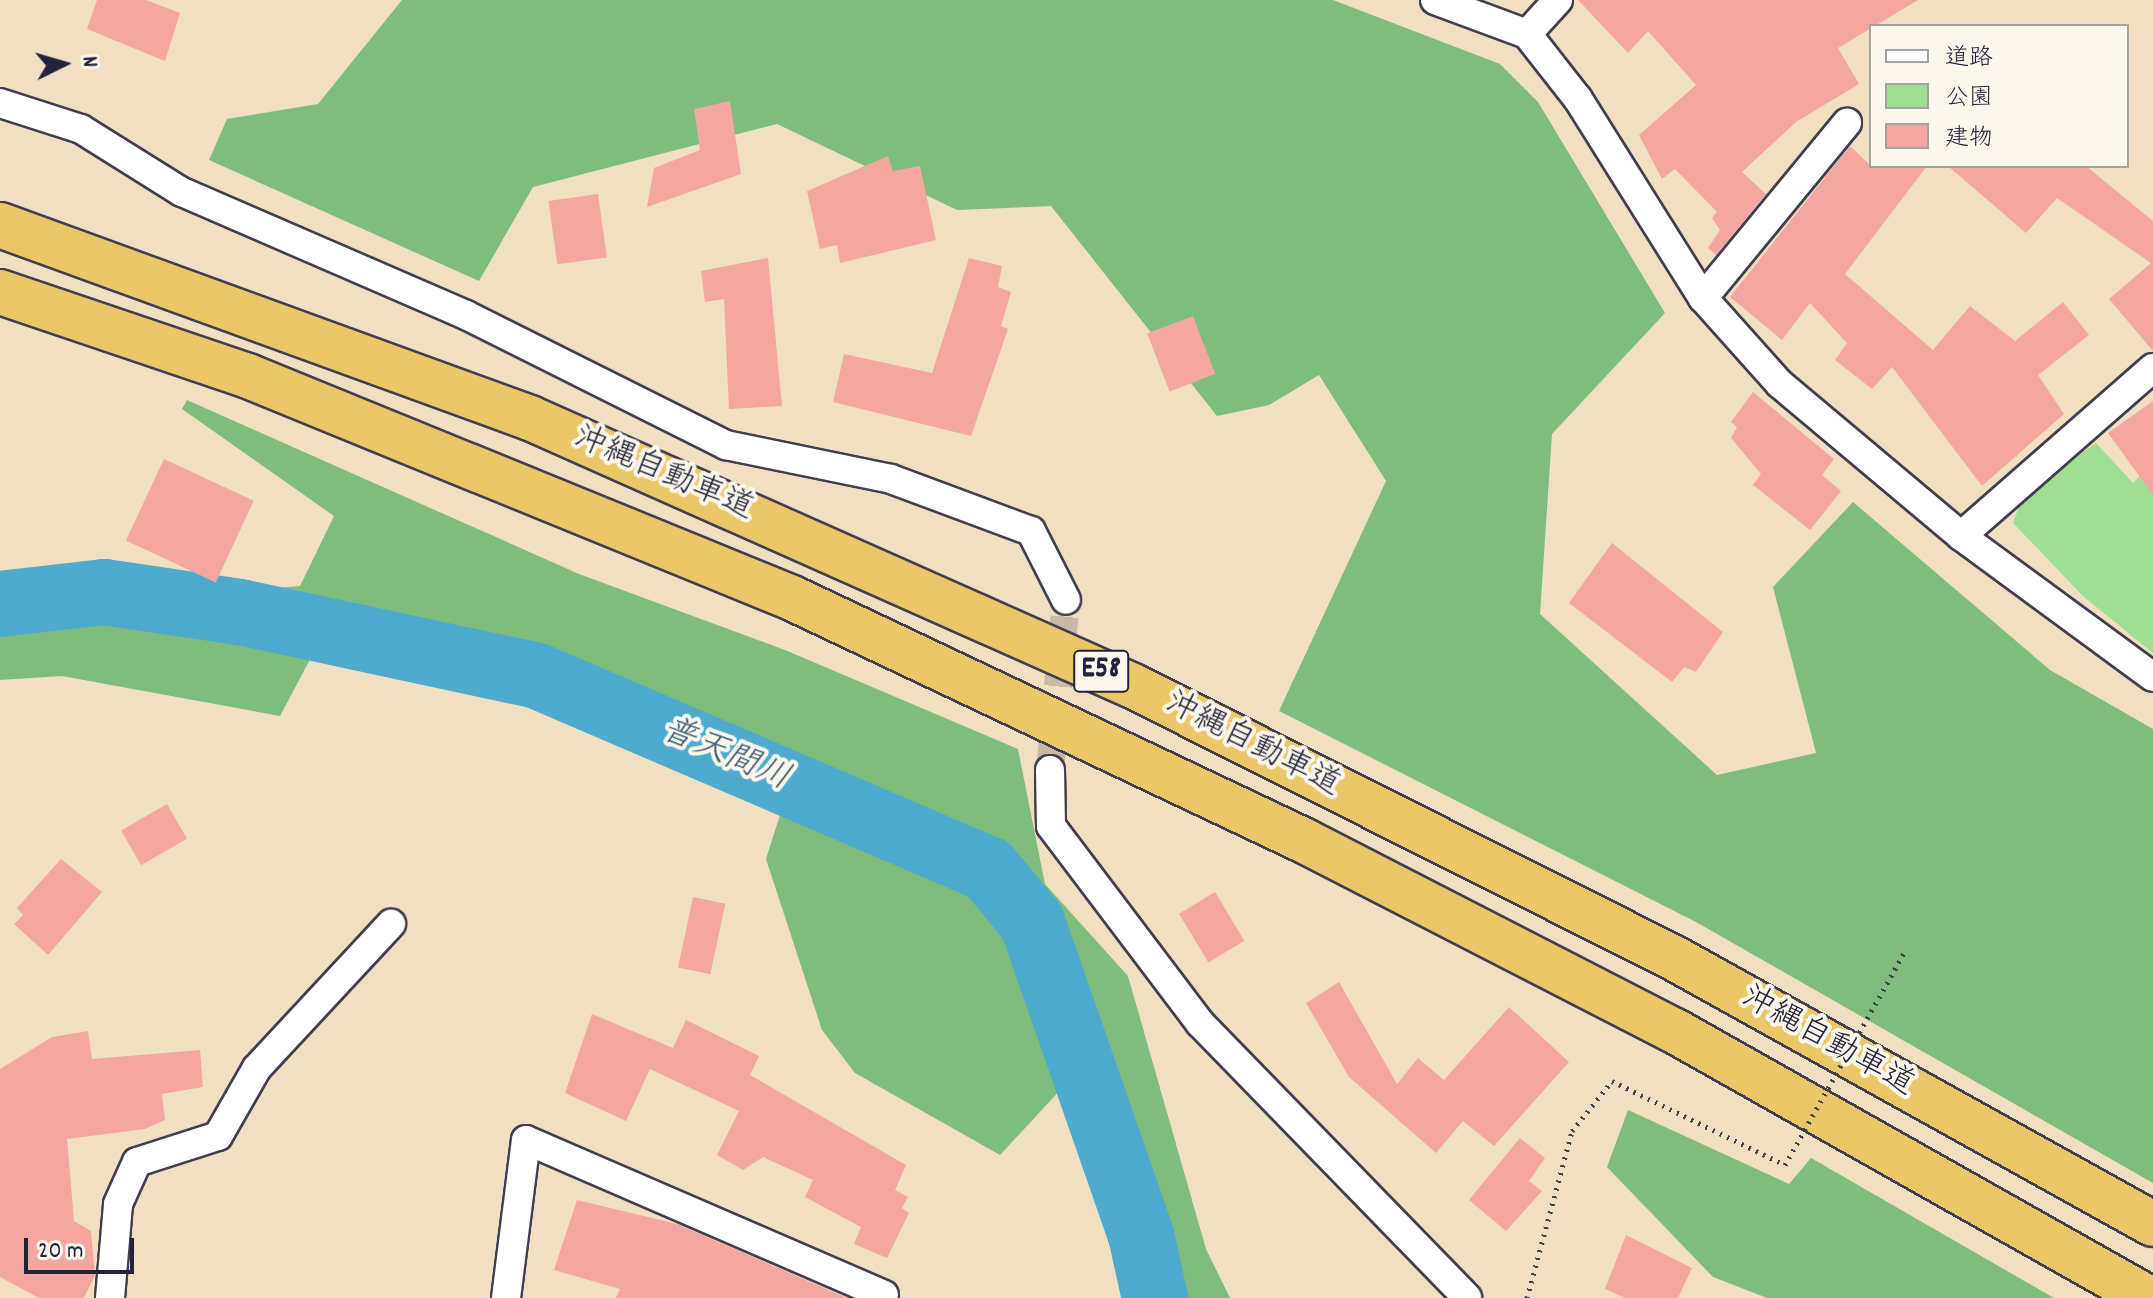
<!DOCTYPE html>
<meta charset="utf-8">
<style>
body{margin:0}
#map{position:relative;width:2153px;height:1298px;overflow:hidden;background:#f1dfc1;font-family:Dekko,"Klee One",sans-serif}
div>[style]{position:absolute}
.green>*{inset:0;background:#9fde93}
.forest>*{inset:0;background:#7fbd7d}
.river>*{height:66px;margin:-33px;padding:0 33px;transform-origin:33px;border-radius:33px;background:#4fabcd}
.building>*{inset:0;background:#f3a6a2;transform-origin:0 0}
.street-tunnel>*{height:28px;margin-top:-14px;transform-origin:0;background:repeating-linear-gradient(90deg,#c8b9a6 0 28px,transparent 0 42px)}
.path>*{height:5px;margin-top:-2.5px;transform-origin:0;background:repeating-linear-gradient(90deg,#413e4f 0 2px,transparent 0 8px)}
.roads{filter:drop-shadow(2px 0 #413e4f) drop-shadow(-2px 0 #413e4f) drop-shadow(0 2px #413e4f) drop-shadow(0 -2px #413e4f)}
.street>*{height:28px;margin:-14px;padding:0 14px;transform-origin:14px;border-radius:14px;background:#fff}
.highway>*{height:44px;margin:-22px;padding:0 22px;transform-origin:22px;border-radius:22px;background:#eac769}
.path-bridge>*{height:5px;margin-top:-2.5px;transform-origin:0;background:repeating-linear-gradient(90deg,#413e4f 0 2px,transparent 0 8px)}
span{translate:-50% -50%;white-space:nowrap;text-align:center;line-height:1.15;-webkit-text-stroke:8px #fbf7ec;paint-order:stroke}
.shield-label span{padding:2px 6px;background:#fbf7ec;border:2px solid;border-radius:6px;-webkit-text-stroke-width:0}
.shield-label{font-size:30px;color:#22223b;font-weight:700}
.street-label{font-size:32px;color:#22223b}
.water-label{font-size:34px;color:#345975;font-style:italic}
.legend{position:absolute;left:1869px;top:24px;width:260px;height:144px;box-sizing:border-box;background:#fbf7ec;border:2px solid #a4a2a5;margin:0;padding:10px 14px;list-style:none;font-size:24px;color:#22223b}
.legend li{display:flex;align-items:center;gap:16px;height:40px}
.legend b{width:40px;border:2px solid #a4a2a5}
.north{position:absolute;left:24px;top:24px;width:80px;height:80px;-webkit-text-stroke:6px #fbf7ec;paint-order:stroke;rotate:85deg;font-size:22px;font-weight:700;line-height:32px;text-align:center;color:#22223b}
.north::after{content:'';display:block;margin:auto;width:28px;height:36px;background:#22223b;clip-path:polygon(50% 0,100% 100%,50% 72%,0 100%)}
.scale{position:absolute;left:24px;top:1238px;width:110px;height:36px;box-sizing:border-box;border:4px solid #22223b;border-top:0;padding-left:10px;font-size:24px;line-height:28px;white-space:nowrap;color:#22223b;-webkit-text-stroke:6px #fbf7ec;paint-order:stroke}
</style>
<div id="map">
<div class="green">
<i style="clip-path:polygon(2096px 443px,2133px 483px,2153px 463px,2153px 653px,2084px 597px,2013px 523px,2023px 495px)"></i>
</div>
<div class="forest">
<i style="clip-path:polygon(402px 0,1333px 0,1500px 64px,1538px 102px,1665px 313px,1552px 434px,1540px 614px,1717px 775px,1816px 753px,1773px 587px,1853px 502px,2050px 670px,2153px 729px,2153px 1183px,1696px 922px,1279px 711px,1386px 481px,1319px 375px,1269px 405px,1217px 416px,1051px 206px,957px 210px,777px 124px,533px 187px,479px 281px,209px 160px,227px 119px,318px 104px)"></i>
<i style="clip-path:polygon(187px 400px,579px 574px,785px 650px,1018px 749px,1045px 884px,1128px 976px,1206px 1249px,1230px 1298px,1127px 1298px,1111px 1102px,1064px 1086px,1000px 1155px,855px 1073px,822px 1030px,766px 859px,785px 799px,568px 700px,315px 650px,280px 716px,62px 676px,0 680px,0 606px,110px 576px,229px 592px,300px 586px,334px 516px,182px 409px)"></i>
<i style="clip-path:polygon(1628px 1110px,1789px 1184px,1811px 1158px,2054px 1298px,1767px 1298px,1713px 1277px,1607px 1167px)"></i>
</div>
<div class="river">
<i style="left:0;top:604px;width:105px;rotate:-6.6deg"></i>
<i style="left:104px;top:592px;width:137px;rotate:8.4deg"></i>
<i style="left:240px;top:612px;width:302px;rotate:12.1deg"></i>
<i style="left:535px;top:675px;width:493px;rotate:23.2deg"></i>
<i style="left:988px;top:869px;width:69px;rotate:50.3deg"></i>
<i style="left:1032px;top:922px;width:331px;rotate:70.8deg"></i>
<i style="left:1141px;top:1235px;width:65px;rotate:77.5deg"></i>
</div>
<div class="building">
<i style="clip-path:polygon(97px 0,146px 0,180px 13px,165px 61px,87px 29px)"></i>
<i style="clip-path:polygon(1578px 0,1918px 0,1838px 48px,1859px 84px,1796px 122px,1742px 172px,1766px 194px,1716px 255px,1708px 248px,1720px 230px,1712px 218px,1717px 212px,1675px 169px,1662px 179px,1639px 135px,1696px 85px,1648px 31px,1628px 53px)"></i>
<i style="clip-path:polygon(730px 101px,741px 174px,647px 207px,654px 168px,700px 150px,694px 109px)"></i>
<i style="clip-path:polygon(1850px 146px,1871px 166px,1927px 166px,1845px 274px,1933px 350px,1970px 306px,2015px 341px,2063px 302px,2089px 335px,2038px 375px,2064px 414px,1982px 486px,1892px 367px,1872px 389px,1835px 360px,1847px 343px,1810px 303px,1782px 340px,1730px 297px)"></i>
<i style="clip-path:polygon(888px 156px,893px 171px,920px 166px,936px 240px,840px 263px,837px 245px,820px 249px,807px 191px)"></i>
<i style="clip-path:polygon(1948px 166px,2086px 166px,2153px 221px,2153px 351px,2109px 299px,2151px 263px,2057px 198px,2026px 233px)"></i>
<i style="left:598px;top:194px;width:64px;height:50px;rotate:82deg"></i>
<i style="clip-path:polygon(768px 258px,782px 406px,729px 409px,724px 299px,705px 302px,701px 271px)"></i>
<i style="clip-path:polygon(969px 258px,1002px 266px,998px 287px,1011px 292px,1001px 326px,1008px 329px,971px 436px,833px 402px,844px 354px,932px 373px)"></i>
<i style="left:1193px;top:316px;width:62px;height:49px;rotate:69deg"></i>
<i style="clip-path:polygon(1753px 392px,1834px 459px,1822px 475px,1841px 491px,1810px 530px,1753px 485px,1761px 474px,1731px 438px,1737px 427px,1731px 422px)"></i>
<i style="clip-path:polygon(2153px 401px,2153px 495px,2108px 433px)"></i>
<i style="left:164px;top:459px;width:99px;height:90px;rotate:25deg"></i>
<i style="clip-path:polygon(1612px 543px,1723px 632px,1696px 672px,1684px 667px,1672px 682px,1569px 603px)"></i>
<i style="left:167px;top:804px;width:40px;height:53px;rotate:60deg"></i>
<i style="clip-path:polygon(61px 859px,102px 892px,48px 955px,14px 924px,23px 915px,17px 908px)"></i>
<i style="left:1215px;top:892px;width:57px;height:42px;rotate:59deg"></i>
<i style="left:693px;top:897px;width:33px;height:72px;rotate:12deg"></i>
<i style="clip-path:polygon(1339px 982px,1397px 1084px,1418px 1058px,1444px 1080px,1509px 1007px,1569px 1062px,1494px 1146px,1463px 1121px,1436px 1153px,1349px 1077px,1306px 1003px)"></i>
<i style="clip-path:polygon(592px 1014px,673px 1048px,686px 1020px,759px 1056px,750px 1075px,906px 1165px,895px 1190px,908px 1197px,902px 1208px,909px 1213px,887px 1258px,854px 1244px,861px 1227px,805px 1197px,813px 1180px,763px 1157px,743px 1170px,717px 1155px,739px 1111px,650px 1069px,626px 1121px,565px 1093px)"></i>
<i style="clip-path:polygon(88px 1031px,92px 1059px,200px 1050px,203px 1087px,162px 1094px,165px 1120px,145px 1129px,67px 1139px,74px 1221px,91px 1231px,95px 1275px,84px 1298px,39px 1298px,0 1277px,0 1069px,52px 1037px)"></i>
<i style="clip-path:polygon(1520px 1138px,1545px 1158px,1529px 1181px,1542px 1191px,1506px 1231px,1469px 1200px)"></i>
<i style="clip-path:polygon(577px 1200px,677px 1224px,847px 1298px,616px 1298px,620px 1289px,554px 1270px)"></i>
<i style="clip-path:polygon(1626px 1235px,1692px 1268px,1678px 1298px,1625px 1298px,1605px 1289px)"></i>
</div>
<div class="street-tunnel">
<i style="left:1050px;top:770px;width:171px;rotate:-84.6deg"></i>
</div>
<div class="path">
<i style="left:1527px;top:1298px;width:173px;rotate:-74.9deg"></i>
<i style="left:1572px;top:1131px;width:64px;rotate:-51.3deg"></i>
<i style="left:1612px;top:1081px;width:192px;rotate:25.9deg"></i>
</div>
<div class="roads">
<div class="street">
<i style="left:1435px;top:0;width:98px;rotate:20.3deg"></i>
<i style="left:1527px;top:34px;width:83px;rotate:51.9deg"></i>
<i style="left:1578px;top:99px;width:235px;rotate:57.9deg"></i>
<i style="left:1703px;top:298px;width:115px;rotate:48.2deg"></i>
<i style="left:1780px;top:384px;width:236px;rotate:40deg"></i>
<i style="left:1961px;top:536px;width:238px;rotate:36.3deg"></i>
<i style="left:1527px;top:34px;width:46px;rotate:-47.6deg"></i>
<i style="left:0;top:103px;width:85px;rotate:17.8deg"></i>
<i style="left:81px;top:129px;width:119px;rotate:32deg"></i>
<i style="left:182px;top:192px;width:309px;rotate:23.4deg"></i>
<i style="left:466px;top:315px;width:291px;rotate:26.6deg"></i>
<i style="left:726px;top:445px;width:168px;rotate:11.6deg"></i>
<i style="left:891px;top:479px;width:149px;rotate:20.4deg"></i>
<i style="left:1031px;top:531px;width:77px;rotate:63.1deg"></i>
<i style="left:1703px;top:298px;width:227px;rotate:-50.6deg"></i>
<i style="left:1961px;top:536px;width:255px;rotate:-41.2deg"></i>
<i style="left:1050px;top:770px;width:56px;rotate:89deg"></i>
<i style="left:1051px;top:826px;width:247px;rotate:52.9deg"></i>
<i style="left:1200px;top:1023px;width:383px;rotate:45.8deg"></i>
<i style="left:110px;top:1298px;width:94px;rotate:-85.1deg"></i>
<i style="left:118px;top:1204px;width:46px;rotate:-65.7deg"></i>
<i style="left:137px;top:1162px;width:85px;rotate:-17.8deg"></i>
<i style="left:218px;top:1136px;width:78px;rotate:-60.2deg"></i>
<i style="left:257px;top:1068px;width:197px;rotate:-47.1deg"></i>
<i style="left:506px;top:1298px;width:159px;rotate:-82.8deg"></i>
<i style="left:526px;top:1140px;width:390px;rotate:23.4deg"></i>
</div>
<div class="highway">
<i style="left:0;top:225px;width:564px;rotate:20.01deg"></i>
<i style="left:530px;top:418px;width:660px;rotate:23.96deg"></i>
<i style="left:1133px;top:686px;width:606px;rotate:26.69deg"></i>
<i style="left:1674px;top:958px;width:548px;rotate:29.04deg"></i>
<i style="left:0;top:292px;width:262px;rotate:18.7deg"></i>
<i style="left:248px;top:376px;width:588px;rotate:22.2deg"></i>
<i style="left:792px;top:598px;width:568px;rotate:25.35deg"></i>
<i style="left:1305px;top:841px;width:416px;rotate:27.2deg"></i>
<i style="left:1675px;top:1031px;width:543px;rotate:29.44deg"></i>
</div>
</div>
<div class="path-bridge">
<i style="left:1785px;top:1165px;width:245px;rotate:-60.7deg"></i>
</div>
<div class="shield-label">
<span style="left:1101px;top:671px">E58</span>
</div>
<div class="street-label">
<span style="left:663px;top:475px;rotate:23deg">沖縄自動車道</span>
<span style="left:1252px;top:746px;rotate:27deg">沖縄自動車道</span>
<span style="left:1827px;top:1043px;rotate:29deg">沖縄自動車道</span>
</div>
<div class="water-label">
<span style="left:725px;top:756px;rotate:23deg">普天間川</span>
</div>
<ul class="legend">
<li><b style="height:10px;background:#fff"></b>道路</li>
<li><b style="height:22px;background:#9fde93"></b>公園</li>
<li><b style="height:22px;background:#f3a6a2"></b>建物</li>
</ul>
<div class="north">N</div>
<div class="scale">20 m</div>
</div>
